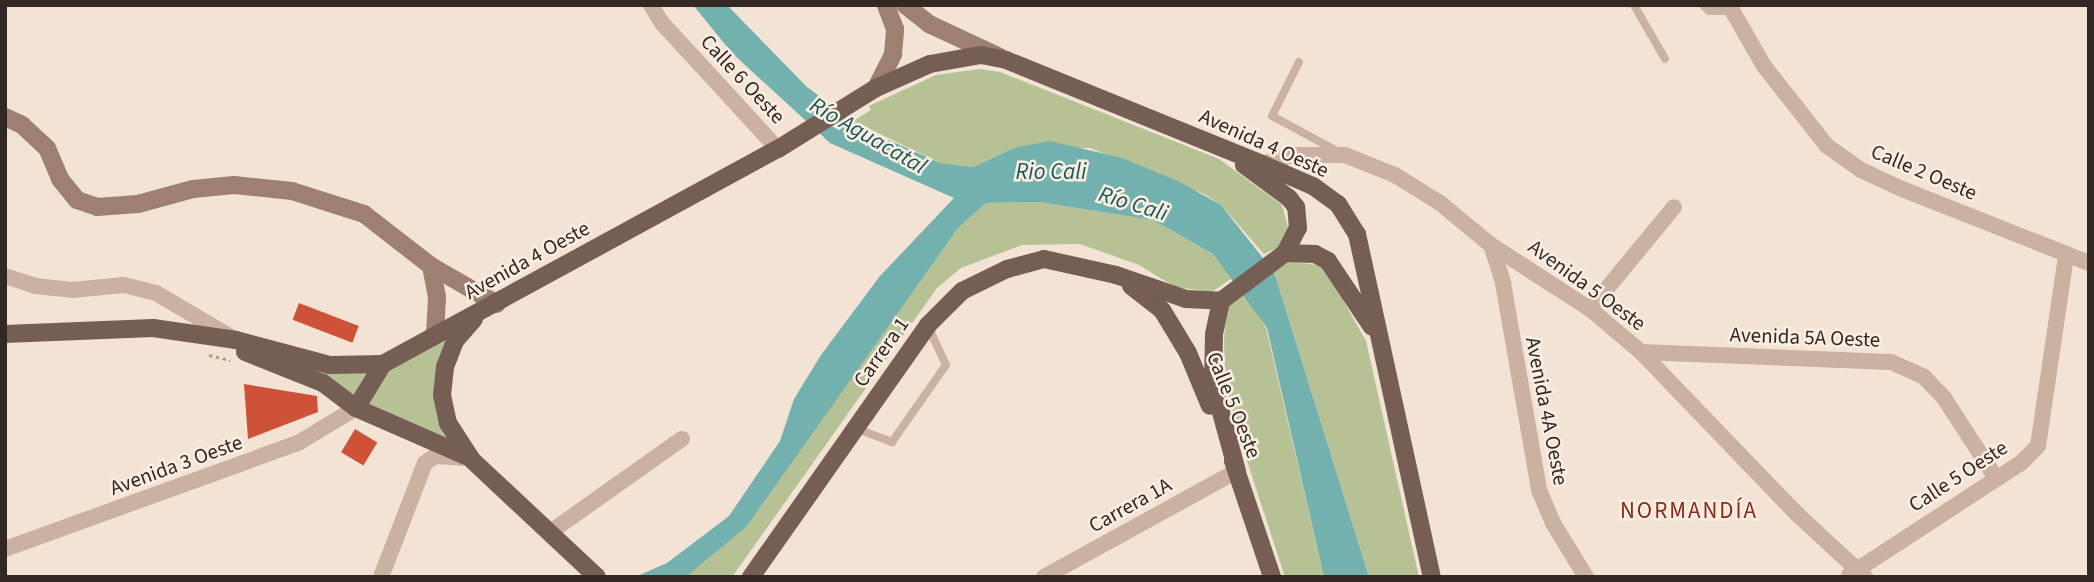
<!DOCTYPE html>
<meta charset="utf-8">
<style>
body{margin:0}
#map{position:relative;width:2094px;height:582px;overflow:hidden;background:#f2e3d5;font-family:"Source Sans 3",sans-serif}
div>[style]{position:absolute}
.green>*{inset:0;background:#b6c295}
.water>*{inset:0;background:#73b1af}
.building>*{inset:0;background:#ce5238;transform-origin:0 0}
.path>*{height:2.5px;margin-top:-1.25px;transform-origin:0;background:repeating-linear-gradient(90deg,#b69b8b 0 3.5px,transparent 0 7px)}
.lane>*{height:8px;margin:-4px;padding:0 4px;transform-origin:4px;border-radius:4px;background:#cab1a1}
.street>*{height:16px;margin:-8px;padding:0 8px;transform-origin:8px;border-radius:8px;background:#cab1a1}
.secondary>*{height:18px;margin:-9px;padding:0 9px;transform-origin:9px;border-radius:9px;background:#9e8073}
.primary>*{height:18px;margin:-9px;padding:0 9px;transform-origin:9px;border-radius:9px;background:#775e54}
span{translate:-50% -50%;white-space:nowrap;text-align:center;line-height:1.15;-webkit-text-stroke:5px #faede2;paint-order:stroke}
.street-label{font-size:21px;color:#342824}
.water-label{font-size:23px;color:#185858;font-style:italic}
.neighbourhood-label{font-size:23px;color:#882c19;letter-spacing:2px}
.frame{position:absolute;inset:0;border:7px solid #342824;pointer-events:none}
</style>
<div id="map">
<div class="green">
<i style="clip-path:polygon(980px 69px,1000px 72px,1219px 159px,1282px 205px,1288px 227px,1284px 238px,1279px 247px,1264px 254px,1221px 205px,1204px 194px,1090px 148px,1014px 148px,973px 167px,940px 163px,853px 121px,871px 110px,869px 106px,936px 75px)"></i>
<i style="clip-path:polygon(1039px 202px,1153px 220px,1213px 254px,1232px 278px,1212px 292px,1175px 287px,1139px 265px,1080px 244px,1022px 245px,961px 268px,937px 288px,732px 577px,684px 577px,856px 368px,958px 228px,986px 203px)"></i>
<i style="clip-path:polygon(1286px 261px,1324px 266px,1366px 341px,1419px 577px,1369px 577px,1274px 272px)"></i>
<i style="clip-path:polygon(1245px 294px,1266px 328px,1324px 577px,1285px 577px,1248px 464px,1225px 384px,1224px 338px,1227px 306px)"></i>
<i style="clip-path:polygon(473px 319px,442px 395px,472px 460px,258px 356px,173px 331px,330px 365px,383px 364px)"></i>
</div>
<div class="water">
<i style="clip-path:polygon(693px 5px,727px 5px,807px 87px,862px 128px,940px 163px,973px 167px,1014px 148px,1050px 141px,1122px 158px,1178px 181px,1221px 205px,1274px 272px,1369px 577px,1324px 577px,1267px 328px,1213px 254px,1153px 220px,1039px 202px,986px 203px,958px 228px,746px 527px,688px 575px,635px 577px,667px 563px,729px 516px,780px 441px,794px 399px,821px 355px,880px 276px,954px 198px,830px 143px,732px 53px)"></i>
</div>
<div class="building">
<i style="left:299px;top:303px;width:64px;height:18px;rotate:21deg"></i>
<i style="clip-path:polygon(244px 384px,317px 396px,318px 412px,248px 439px)"></i>
<i style="left:355px;top:429px;width:26px;height:27px;rotate:31deg"></i>
</div>
<div class="path">
<i style="left:209px;top:355px;width:22px;rotate:13deg"></i>
</div>
<div class="lane">
<i style="left:1634px;top:5px;width:62px;rotate:60.1deg"></i>
<i style="left:1703px;top:5px;width:8px;rotate:45deg"></i>
<i style="left:1709px;top:11px;width:23px"></i>
<i style="left:1299px;top:62px;width:60px;rotate:116.6deg"></i>
<i style="left:1272px;top:116px;width:76px;rotate:28.2deg"></i>
<i style="left:855px;top:428px;width:40px;rotate:21deg"></i>
<i style="left:892px;top:442px;width:94px;rotate:-55deg"></i>
<i style="left:946px;top:365px;width:43px;rotate:-114.8deg"></i>
</div>
<div class="street">
<i style="left:651px;top:5px;width:21px;rotate:59deg"></i>
<i style="left:662px;top:23px;width:171px;rotate:47.4deg"></i>
<i style="left:1729px;top:5px;width:70px;rotate:60.2deg"></i>
<i style="left:1764px;top:66px;width:102px;rotate:51.8deg"></i>
<i style="left:1827px;top:146px;width:42px;rotate:35.2deg"></i>
<i style="left:1861px;top:170px;width:45px;rotate:24.9deg"></i>
<i style="left:1902px;top:189px;width:201px;rotate:21.6deg"></i>
<i style="left:1262px;top:164px;width:33px;rotate:-16deg"></i>
<i style="left:1294px;top:155px;width:51px"></i>
<i style="left:1345px;top:155px;width:54px;rotate:21.8deg"></i>
<i style="left:1395px;top:175px;width:53px;rotate:31.9deg"></i>
<i style="left:1440px;top:203px;width:66px;rotate:39.5deg"></i>
<i style="left:1491px;top:245px;width:118px;rotate:32.9deg"></i>
<i style="left:1590px;top:309px;width:67px;rotate:40.1deg"></i>
<i style="left:1641px;top:352px;width:225px;rotate:46.1deg"></i>
<i style="left:1797px;top:514px;width:93px;rotate:42.8deg"></i>
<i style="left:1491px;top:245px;width:40px;rotate:72deg"></i>
<i style="left:1503px;top:283px;width:210px;rotate:80.1deg"></i>
<i style="left:1539px;top:490px;width:36px;rotate:67deg"></i>
<i style="left:1553px;top:523px;width:63px;rotate:58.6deg"></i>
<i style="left:5px;top:276px;width:32px;rotate:18deg"></i>
<i style="left:35px;top:286px;width:37px;rotate:6deg"></i>
<i style="left:72px;top:290px;width:52px;rotate:-5.5deg"></i>
<i style="left:124px;top:285px;width:33px;rotate:14deg"></i>
<i style="left:156px;top:293px;width:93px;rotate:30.4deg"></i>
<i style="left:1590px;top:309px;width:132px;rotate:-50.5deg"></i>
<i style="left:1641px;top:352px;width:250px;rotate:2.3deg"></i>
<i style="left:1891px;top:362px;width:36px;rotate:24deg"></i>
<i style="left:1924px;top:377px;width:29px;rotate:46deg"></i>
<i style="left:1944px;top:398px;width:95px;rotate:57deg"></i>
<i style="left:549px;top:533px;width:163px;rotate:-35.3deg"></i>
<i style="left:5px;top:549px;width:312px;rotate:-19.9deg"></i>
<i style="left:298px;top:443px;width:68px;rotate:-31.1deg"></i>
<i style="left:1849px;top:575px;width:205px;rotate:-33.1deg"></i>
<i style="left:2021px;top:463px;width:24px;rotate:-45deg"></i>
<i style="left:2038px;top:446px;width:191px;rotate:-81.6deg"></i>
<i style="left:381px;top:577px;width:122px;rotate:-68.9deg"></i>
<i style="left:425px;top:463px;width:12px;rotate:-35deg"></i>
<i style="left:435px;top:456px;width:27px;rotate:4deg"></i>
<i style="left:1044px;top:577px;width:220px;rotate:-28.8deg"></i>
</div>
<div class="secondary">
<i style="left:905px;top:5px;width:31px;rotate:38deg"></i>
<i style="left:929px;top:24px;width:78px;rotate:24.9deg"></i>
<i style="left:876px;top:88px;width:38px;rotate:-63deg"></i>
<i style="left:893px;top:54px;width:25px;rotate:-85deg"></i>
<i style="left:895px;top:29px;width:26px;rotate:-111deg"></i>
<i style="left:5px;top:117px;width:19px;rotate:25deg"></i>
<i style="left:22px;top:125px;width:34px;rotate:43deg"></i>
<i style="left:47px;top:148px;width:34px;rotate:67deg"></i>
<i style="left:60px;top:179px;width:27px;rotate:51deg"></i>
<i style="left:77px;top:200px;width:21px;rotate:19deg"></i>
<i style="left:97px;top:207px;width:41px;rotate:-4.2deg"></i>
<i style="left:138px;top:204px;width:57px;rotate:-15.3deg"></i>
<i style="left:193px;top:189px;width:41px;rotate:-5.6deg"></i>
<i style="left:234px;top:185px;width:58px;rotate:5.9deg"></i>
<i style="left:292px;top:191px;width:76px;rotate:17.7deg"></i>
<i style="left:364px;top:214px;width:85px;rotate:37.8deg"></i>
<i style="left:431px;top:266px;width:76px;rotate:29.9deg"></i>
<i style="left:431px;top:266px;width:32px;rotate:79deg"></i>
<i style="left:437px;top:297px;width:38px;rotate:93deg"></i>
</div>
<div class="primary">
<i style="left:1285px;top:253px;width:30px;rotate:2deg"></i>
<i style="left:1315px;top:254px;width:15px;rotate:28deg"></i>
<i style="left:1328px;top:261px;width:79px;rotate:56.3deg"></i>
<i style="left:1131px;top:286px;width:39px;rotate:38deg"></i>
<i style="left:1162px;top:310px;width:50px;rotate:58.8deg"></i>
<i style="left:1188px;top:353px;width:57px;rotate:67.5deg"></i>
<i style="left:474px;top:319px;width:29px;rotate:131deg"></i>
<i style="left:455px;top:341px;width:28px;rotate:111deg"></i>
<i style="left:445px;top:367px;width:28px;rotate:96deg"></i>
<i style="left:442px;top:395px;width:29px;rotate:78deg"></i>
<i style="left:448px;top:423px;width:44px;rotate:57deg"></i>
<i style="left:472px;top:460px;width:171px;rotate:43.1deg"></i>
<i style="left:5px;top:334px;width:148px;rotate:-2.3deg"></i>
<i style="left:153px;top:328px;width:84px;rotate:8.2deg"></i>
<i style="left:236px;top:340px;width:97px;rotate:14.9deg"></i>
<i style="left:330px;top:365px;width:53px;rotate:-1.1deg"></i>
<i style="left:383px;top:364px;width:450px;rotate:-28.6deg"></i>
<i style="left:778px;top:149px;width:115px;rotate:-31.9deg"></i>
<i style="left:876px;top:88px;width:59px;rotate:-24deg"></i>
<i style="left:930px;top:64px;width:52px;rotate:-10deg"></i>
<i style="left:981px;top:55px;width:25px;rotate:11deg"></i>
<i style="left:1006px;top:60px;width:276px;rotate:22.1deg"></i>
<i style="left:1262px;top:164px;width:56px;rotate:23.3deg"></i>
<i style="left:1313px;top:186px;width:31px;rotate:36deg"></i>
<i style="left:1338px;top:204px;width:36px;rotate:58deg"></i>
<i style="left:1357px;top:234px;width:351px;rotate:77.7deg"></i>
<i style="left:245px;top:352px;width:84px;rotate:21.7deg"></i>
<i style="left:323px;top:383px;width:41px;rotate:37.1deg"></i>
<i style="left:356px;top:408px;width:120px;rotate:23.6deg"></i>
<i style="left:356px;top:408px;width:52px;rotate:-58.5deg"></i>
<i style="left:1233px;top:461px;width:122px;rotate:71.4deg"></i>
<i style="left:1237px;top:471px;width:91px;rotate:-105.3deg"></i>
<i style="left:1213px;top:383px;width:49px;rotate:-88.8deg"></i>
<i style="left:1214px;top:334px;width:34px;rotate:-78deg"></i>
<i style="left:1221px;top:301px;width:80px;rotate:-36.9deg"></i>
<i style="left:1285px;top:253px;width:28px;rotate:-63deg"></i>
<i style="left:1298px;top:228px;width:21px;rotate:-95deg"></i>
<i style="left:1296px;top:207px;width:11px;rotate:-128deg"></i>
<i style="left:1289px;top:198px;width:56px;rotate:-143.7deg"></i>
<i style="left:751px;top:577px;width:308px;rotate:-54.9deg"></i>
<i style="left:928px;top:325px;width:48px;rotate:-45deg"></i>
<i style="left:962px;top:291px;width:50px;rotate:-26.1deg"></i>
<i style="left:1007px;top:269px;width:38px;rotate:-15deg"></i>
<i style="left:1044px;top:259px;width:74px;rotate:12.5deg"></i>
<i style="left:1116px;top:275px;width:74px;rotate:18.9deg"></i>
<i style="left:1186px;top:299px;width:35px;rotate:3deg"></i>
</div>
<div class="street-label">
<span style="left:743px;top:79px;rotate:47deg">Calle 6 Oeste</span>
<span style="left:1264px;top:143px;rotate:24deg">Avenida 4 Oeste</span>
<span style="left:1924px;top:172px;rotate:23deg">Calle 2 Oeste</span>
<span style="left:527px;top:260px;rotate:-29deg">Avenida 4 Oeste</span>
<span style="left:1587px;top:285px;rotate:36deg">Avenida 5 Oeste</span>
<span style="left:1805px;top:337px;rotate:2deg">Avenida 5A Oeste</span>
<span style="left:881px;top:352px;rotate:-55deg">Carrera 1</span>
<span style="left:1234px;top:405px;rotate:68deg">Calle 5 Oeste</span>
<span style="left:1547px;top:411px;rotate:79deg">Avenida 4A Oeste</span>
<span style="left:176px;top:465px;rotate:-20deg">Avenida 3 Oeste</span>
<span style="left:1958px;top:476px;rotate:-33deg">Calle 5 Oeste</span>
<span style="left:1130px;top:505px;rotate:-29deg">Carrera 1A</span>
</div>
<div class="water-label">
<span style="left:868px;top:136px;rotate:30deg">Río Aguacatal</span>
<span style="left:1051px;top:172px">Rio Cali</span>
<span style="left:1133px;top:204px;rotate:17deg">Río Cali</span>
</div>
<div class="neighbourhood-label">
<span style="left:1689px;top:511px">NORMANDÍA</span>
</div>
<div class="frame"></div>
</div>
